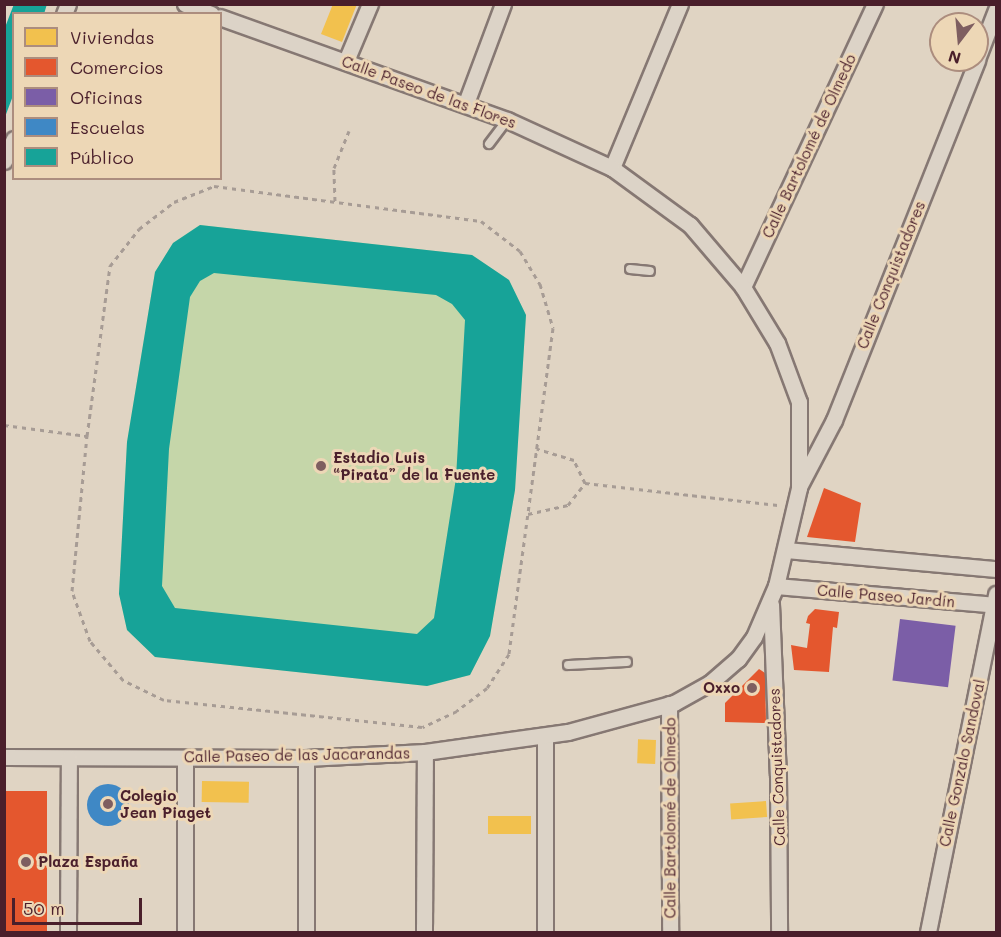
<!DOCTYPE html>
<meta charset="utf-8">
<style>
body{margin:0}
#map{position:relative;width:1001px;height:937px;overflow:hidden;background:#e0d4c3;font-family:Mali,sans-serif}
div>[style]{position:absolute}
.green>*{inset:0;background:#c5d6a9}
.homes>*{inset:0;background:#f2c14e;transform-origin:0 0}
.shops>*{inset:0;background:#e4572e;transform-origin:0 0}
.offices>*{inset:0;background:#7b5ea7;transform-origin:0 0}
.schools>*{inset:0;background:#3f88c5}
.round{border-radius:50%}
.public>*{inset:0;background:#17a398}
.path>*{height:3px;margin-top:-1.5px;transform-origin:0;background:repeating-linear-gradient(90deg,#a79c95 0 4.5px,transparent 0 9px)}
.roads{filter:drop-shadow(2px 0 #867873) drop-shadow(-2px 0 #867873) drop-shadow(0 2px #867873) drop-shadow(0 -2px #867873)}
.service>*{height:8px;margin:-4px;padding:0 4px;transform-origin:4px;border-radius:4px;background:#dcd3c7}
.minor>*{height:15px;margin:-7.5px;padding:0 7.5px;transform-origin:7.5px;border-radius:7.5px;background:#dcd3c7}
.dots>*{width:16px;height:16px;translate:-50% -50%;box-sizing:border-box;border:3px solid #edd7b6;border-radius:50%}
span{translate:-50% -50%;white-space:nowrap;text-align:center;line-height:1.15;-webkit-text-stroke:6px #edd7b6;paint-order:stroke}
.street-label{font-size:15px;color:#4a1f2b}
.poi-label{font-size:15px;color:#4a1f2b;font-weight:700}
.left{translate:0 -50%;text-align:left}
.right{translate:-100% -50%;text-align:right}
.frame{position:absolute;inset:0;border:6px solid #4a1f2b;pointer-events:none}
.legend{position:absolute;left:12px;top:12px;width:210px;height:168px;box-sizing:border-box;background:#edd7b6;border:2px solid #ac8d7e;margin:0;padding:8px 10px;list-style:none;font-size:18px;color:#4a1f2b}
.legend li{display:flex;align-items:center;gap:12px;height:30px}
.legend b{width:30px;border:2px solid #ac8d7e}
.north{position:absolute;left:929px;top:12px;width:60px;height:60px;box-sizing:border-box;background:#edd7b6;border:2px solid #ac8d7e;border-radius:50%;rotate:196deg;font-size:16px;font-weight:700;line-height:24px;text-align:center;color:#4a1f2b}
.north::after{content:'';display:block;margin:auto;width:21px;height:27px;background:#7e5e60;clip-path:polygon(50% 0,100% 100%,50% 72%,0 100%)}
.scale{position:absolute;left:12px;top:898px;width:130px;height:27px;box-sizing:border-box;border:3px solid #4a1f2b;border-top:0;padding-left:8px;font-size:18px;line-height:21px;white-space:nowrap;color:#4a1f2b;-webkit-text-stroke:4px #edd7b6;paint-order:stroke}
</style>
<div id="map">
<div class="green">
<i style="clip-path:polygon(200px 225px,472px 255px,509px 280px,526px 315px,515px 490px,490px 636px,470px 675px,427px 686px,155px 657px,127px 630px,119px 594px,127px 442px,155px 272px,173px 243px)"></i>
</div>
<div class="homes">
<i style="clip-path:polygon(333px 4px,357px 4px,342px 42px,321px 34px)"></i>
<i style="left:656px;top:740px;width:24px;height:18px;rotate:92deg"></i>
<i style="left:202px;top:781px;width:47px;height:21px;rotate:1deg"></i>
<i style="left:766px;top:801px;width:16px;height:36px;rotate:86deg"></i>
<i style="left:488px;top:816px;width:43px;height:18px"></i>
</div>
<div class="shops">
<i style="clip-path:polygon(824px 488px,861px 503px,855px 542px,807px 537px)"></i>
<i style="clip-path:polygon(815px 609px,839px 612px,837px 628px,833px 627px,829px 672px,794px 670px,791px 645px,807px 648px,810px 624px,806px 623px,808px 616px)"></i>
<i style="clip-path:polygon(759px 669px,765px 673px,766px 723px,725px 722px,725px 703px)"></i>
<i style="left:47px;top:791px;width:141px;height:43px;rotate:90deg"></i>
</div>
<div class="offices">
<i style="left:900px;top:619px;width:56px;height:62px;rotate:7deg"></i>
</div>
<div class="schools">
<i class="round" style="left:87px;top:784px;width:42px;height:42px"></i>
</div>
<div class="public">
<i style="clip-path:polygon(14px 4px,47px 4px,44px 14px,14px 14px,14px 93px,5px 117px,4px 30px)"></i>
<i style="clip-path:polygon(evenodd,200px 225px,472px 255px,509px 280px,526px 315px,515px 490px,490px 636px,470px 675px,427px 686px,155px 657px,127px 630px,119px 594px,127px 442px,155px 272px,173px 243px,200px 225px,214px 273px,436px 295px,452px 304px,465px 320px,456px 478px,434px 618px,417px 634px,175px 608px,162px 586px,169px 449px,190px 297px,200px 281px,214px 273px)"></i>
</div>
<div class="path">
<i style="left:214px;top:186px;width:269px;rotate:7.5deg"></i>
<i style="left:481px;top:221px;width:49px;rotate:37.6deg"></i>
<i style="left:520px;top:251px;width:39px;rotate:59deg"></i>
<i style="left:540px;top:284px;width:46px;rotate:73.5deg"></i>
<i style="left:553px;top:328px;width:329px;rotate:97.7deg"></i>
<i style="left:509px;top:654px;width:40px;rotate:122.9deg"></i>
<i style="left:487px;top:688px;width:38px;rotate:143deg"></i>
<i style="left:457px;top:711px;width:38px;rotate:155deg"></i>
<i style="left:422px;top:727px;width:259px;rotate:-174deg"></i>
<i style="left:164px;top:700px;width:46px;rotate:-154deg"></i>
<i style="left:123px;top:680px;width:51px;rotate:-130.2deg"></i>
<i style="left:90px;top:641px;width:53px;rotate:-109.8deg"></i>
<i style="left:72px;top:591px;width:156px;rotate:-84.5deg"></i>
<i style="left:87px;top:436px;width:172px;rotate:-82.3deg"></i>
<i style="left:110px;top:266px;width:47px;rotate:-51.9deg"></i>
<i style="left:139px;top:229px;width:44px;rotate:-37.6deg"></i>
<i style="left:174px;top:202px;width:43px;rotate:-21.8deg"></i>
<i style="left:335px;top:201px;width:33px;rotate:-92deg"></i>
<i style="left:334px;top:168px;width:40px;rotate:-68deg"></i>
<i style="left:4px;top:425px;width:84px;rotate:7.5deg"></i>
<i style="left:585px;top:483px;width:194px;rotate:6.5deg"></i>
<i style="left:528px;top:514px;width:41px;rotate:-12.7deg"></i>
<i style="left:568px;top:505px;width:28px;rotate:-52deg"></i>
<i style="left:585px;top:483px;width:25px;rotate:-116deg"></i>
<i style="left:574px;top:460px;width:39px;rotate:-163deg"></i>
</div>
<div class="roads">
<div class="service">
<i style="left:489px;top:144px;width:30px;rotate:-53deg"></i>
<i style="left:630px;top:269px;width:20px;rotate:6deg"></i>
<i style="left:568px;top:665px;width:59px;rotate:-2.9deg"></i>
</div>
<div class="minor">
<i style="left:185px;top:4px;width:28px;rotate:21deg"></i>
<i style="left:64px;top:14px;width:11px;rotate:-68deg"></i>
<i style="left:977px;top:59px;width:53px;rotate:-68.8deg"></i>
<i style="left:346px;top:61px;width:62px;rotate:-67.2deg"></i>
<i style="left:466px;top:103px;width:106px;rotate:-69.5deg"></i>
<i style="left:4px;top:161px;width:24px;rotate:-66deg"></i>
<i style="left:612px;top:168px;width:178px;rotate:-67.5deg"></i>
<i style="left:743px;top:287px;width:312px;rotate:-65deg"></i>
<i style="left:800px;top:485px;width:73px;rotate:-62.4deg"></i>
<i style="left:834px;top:420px;width:387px;rotate:-68.3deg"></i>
<i style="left:786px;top:550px;width:211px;rotate:5.2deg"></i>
<i style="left:776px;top:586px;width:221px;rotate:4.9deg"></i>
<i style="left:771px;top:604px;width:171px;rotate:87.7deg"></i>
<i style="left:778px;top:775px;width:157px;rotate:89.6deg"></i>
<i style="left:669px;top:704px;width:228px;rotate:89.7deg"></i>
<i style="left:545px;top:737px;width:195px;rotate:90deg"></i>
<i style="left:4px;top:757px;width:302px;rotate:0.2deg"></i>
<i style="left:306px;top:758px;width:119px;rotate:-2.9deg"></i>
<i style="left:425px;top:752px;width:144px;rotate:-8deg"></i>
<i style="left:568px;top:732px;width:110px;rotate:-15.3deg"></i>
<i style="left:674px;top:703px;width:41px;rotate:-29.1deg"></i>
<i style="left:710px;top:683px;width:37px;rotate:-41deg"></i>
<i style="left:738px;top:659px;width:27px;rotate:-54deg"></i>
<i style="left:754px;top:637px;width:56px;rotate:-66.7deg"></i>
<i style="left:776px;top:586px;width:101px;rotate:-76.8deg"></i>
<i style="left:799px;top:488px;width:86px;rotate:-90deg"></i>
<i style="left:799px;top:402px;width:63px;rotate:-110.4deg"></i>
<i style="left:777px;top:343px;width:66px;rotate:-121.3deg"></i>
<i style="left:743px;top:287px;width:82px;rotate:-130.5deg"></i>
<i style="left:690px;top:225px;width:97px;rotate:-143.8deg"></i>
<i style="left:612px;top:168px;width:115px;rotate:-155.4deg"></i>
<i style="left:507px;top:120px;width:305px;rotate:-160.3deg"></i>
<i style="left:185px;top:758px;width:174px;rotate:90deg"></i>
<i style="left:68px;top:932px;width:174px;rotate:-89.7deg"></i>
<i style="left:306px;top:932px;width:174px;rotate:-90deg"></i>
<i style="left:424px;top:932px;width:180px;rotate:-89.7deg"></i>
<i style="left:928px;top:932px;width:345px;rotate:-78.6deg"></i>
</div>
</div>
<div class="dots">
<i style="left:321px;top:466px;background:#7e5e60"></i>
<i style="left:752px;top:688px;background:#7e5e60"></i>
<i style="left:108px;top:804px;background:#7e5e60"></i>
<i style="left:26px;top:862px;background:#7e5e60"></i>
</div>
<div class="street-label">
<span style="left:429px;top:92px;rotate:20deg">Calle Paseo de las Flores</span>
<span style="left:809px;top:146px;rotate:-65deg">Calle Bartolomé de Olmedo</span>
<span style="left:891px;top:275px;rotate:-68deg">Calle Conquistadores</span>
<span style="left:886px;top:596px;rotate:5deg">Calle Paseo Jardín</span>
<span style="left:297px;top:755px;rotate:-1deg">Calle Paseo de las Jacarandas</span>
<span style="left:962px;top:763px;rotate:-78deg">Calle Gonzalo Sandoval</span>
<span style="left:777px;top:767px;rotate:-92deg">Calle Conquistadores</span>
<span style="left:670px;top:818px;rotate:-90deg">Calle Bartolomé de Olmedo</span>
</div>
<div class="poi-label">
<span class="left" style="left:333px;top:466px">Estadio Luis<br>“Pirata” de la Fuente</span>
<span class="right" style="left:740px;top:688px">Oxxo</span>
<span class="left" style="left:120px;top:804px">Colegio<br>Jean Piaget</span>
<span class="left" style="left:38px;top:862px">Plaza España</span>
</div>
<div class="frame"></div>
<ul class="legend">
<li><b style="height:16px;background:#f2c14e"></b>Viviendas</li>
<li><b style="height:16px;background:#e4572e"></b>Comercios</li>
<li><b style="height:16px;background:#7b5ea7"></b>Oficinas</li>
<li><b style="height:16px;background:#3f88c5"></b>Escuelas</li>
<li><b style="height:16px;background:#17a398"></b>Público</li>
</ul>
<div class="north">N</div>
<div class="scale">50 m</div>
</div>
